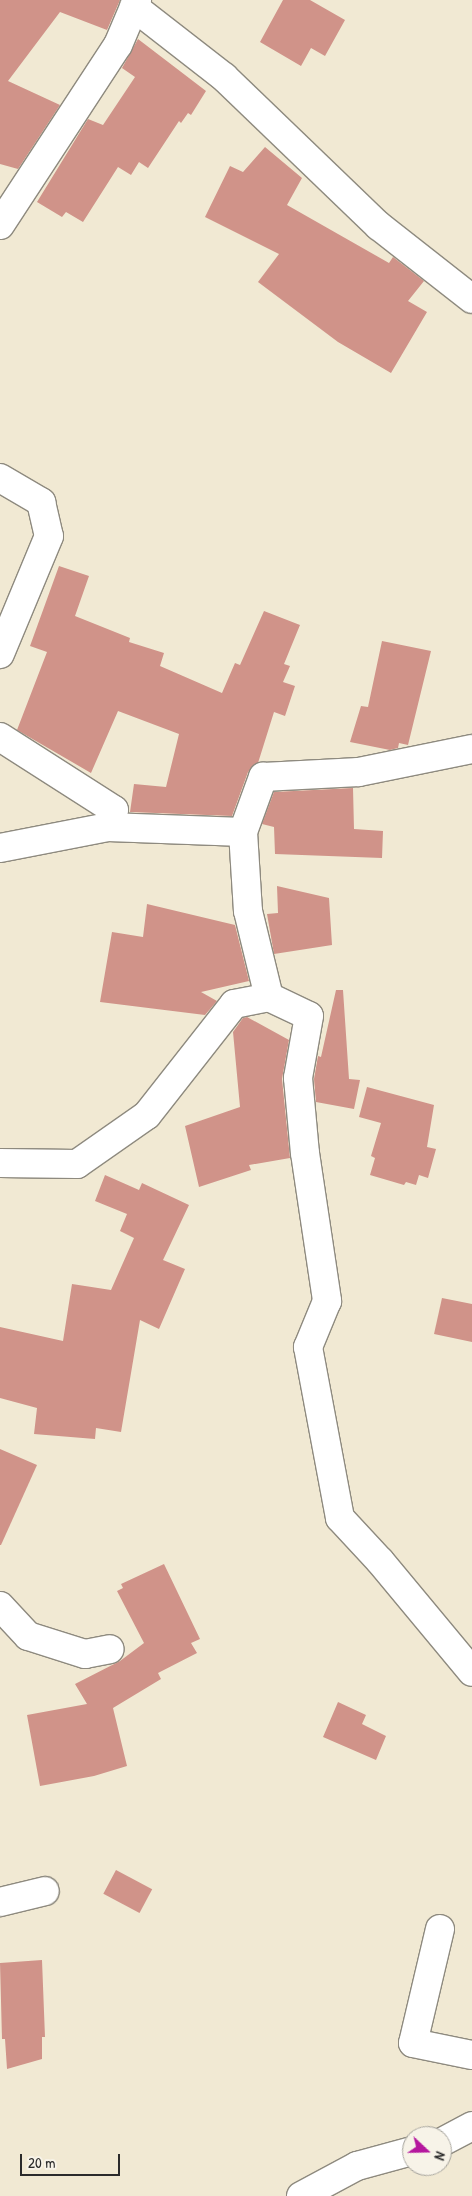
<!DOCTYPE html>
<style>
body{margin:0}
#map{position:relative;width:472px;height:2196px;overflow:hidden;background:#f1e9d3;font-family:"Patrick Hand",sans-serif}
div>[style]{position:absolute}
.building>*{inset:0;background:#d09389;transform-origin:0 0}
.roads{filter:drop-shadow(1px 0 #8e8a7f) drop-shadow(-1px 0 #8e8a7f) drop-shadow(0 1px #8e8a7f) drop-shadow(0 -1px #8e8a7f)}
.minor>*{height:28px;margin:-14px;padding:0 14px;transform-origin:14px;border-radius:14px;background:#fff}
span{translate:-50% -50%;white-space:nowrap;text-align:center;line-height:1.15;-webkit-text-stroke:4px #f7f3e8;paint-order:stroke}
.north{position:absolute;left:402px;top:2126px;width:50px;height:50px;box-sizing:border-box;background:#f7f3e8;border:1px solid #a5a39c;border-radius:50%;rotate:111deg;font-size:14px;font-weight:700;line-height:20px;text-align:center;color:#2b2b2b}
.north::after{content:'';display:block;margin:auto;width:18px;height:22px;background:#b5179e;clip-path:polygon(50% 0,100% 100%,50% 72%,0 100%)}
.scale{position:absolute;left:20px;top:2154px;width:100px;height:22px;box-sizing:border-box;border:2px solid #2b2b2b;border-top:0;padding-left:6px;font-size:15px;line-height:18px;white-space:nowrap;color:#2b2b2b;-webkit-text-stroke:4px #f7f3e8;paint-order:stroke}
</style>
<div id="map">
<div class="building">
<i style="clip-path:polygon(0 0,120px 0,107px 30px,60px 12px,8px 81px,60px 105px,18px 169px,0 164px)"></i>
<i style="clip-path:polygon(283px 0,310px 0,345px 20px,325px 56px,311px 48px,301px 66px,260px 42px)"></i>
<i style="clip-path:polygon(138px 39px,206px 91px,191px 115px,188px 113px,181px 123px,179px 121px,148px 168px,139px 162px,131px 175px,118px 167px,83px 222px,66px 212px,62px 217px,37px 202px,88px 119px,103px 125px,135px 77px,122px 68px)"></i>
<i style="clip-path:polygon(265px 147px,302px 178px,287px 205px,389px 263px,393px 257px,424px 281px,408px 301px,427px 312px,391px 373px,338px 342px,258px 282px,279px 254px,205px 217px,230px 166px,243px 172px)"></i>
<i style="clip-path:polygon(59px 566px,89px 576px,75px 616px,130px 638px,129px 642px,164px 653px,160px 666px,222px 693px,235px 663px,240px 665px,264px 611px,300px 625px,284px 664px,290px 666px,283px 682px,295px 686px,285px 716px,274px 712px,258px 763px,248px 772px,232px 816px,130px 812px,134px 784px,166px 787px,179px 734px,118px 711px,91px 773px,17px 730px,47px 652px,30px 646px)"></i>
<i style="clip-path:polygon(382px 641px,431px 651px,408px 745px,399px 743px,398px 748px,390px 750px,350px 742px,361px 706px,368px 707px)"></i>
<i style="clip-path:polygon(353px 788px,354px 829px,383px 831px,382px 858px,275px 854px,274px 827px,262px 824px,274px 792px)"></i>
<i style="clip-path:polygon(277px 886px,329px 898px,332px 945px,274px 954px,267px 914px,278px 913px)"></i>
<i style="clip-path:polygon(147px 904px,235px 925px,249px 981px,201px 992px,217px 1001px,205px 1015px,100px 1002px,112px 932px,143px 937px)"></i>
<i style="clip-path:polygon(336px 990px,343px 990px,349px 1079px,360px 1080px,354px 1109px,316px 1102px,314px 1079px,318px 1056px,321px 1057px)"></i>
<i style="clip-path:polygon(247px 1017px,289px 1040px,282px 1079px,290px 1158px,249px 1165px,251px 1170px,199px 1187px,185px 1126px,240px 1107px,233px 1032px,243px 1018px)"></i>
<i style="clip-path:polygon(367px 1087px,434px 1105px,427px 1147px,436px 1149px,428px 1178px,419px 1175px,416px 1185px,406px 1182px,404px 1185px,370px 1175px,375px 1158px,371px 1156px,381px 1123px,359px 1117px)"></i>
<i style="clip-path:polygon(105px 1175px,139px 1190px,142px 1183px,189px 1205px,163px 1260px,185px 1269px,159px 1329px,140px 1320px,121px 1432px,96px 1428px,95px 1439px,34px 1434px,37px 1408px,0 1398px,0 1327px,63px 1341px,72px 1284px,111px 1290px,134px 1238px,120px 1231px,127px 1214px,95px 1201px)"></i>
<i style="clip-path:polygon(442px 1298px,472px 1304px,472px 1342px,434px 1334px)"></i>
<i style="clip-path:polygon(0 1449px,37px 1465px,1px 1545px,0 1545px)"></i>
<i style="clip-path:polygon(164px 1564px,200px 1639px,191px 1643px,197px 1653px,158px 1673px,161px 1679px,113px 1708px,127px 1766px,94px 1776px,40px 1786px,27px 1715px,87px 1704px,75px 1684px,120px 1661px,144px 1643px,117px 1591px,123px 1588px,121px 1584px)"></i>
<i style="clip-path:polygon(338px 1702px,366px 1715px,362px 1724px,386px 1736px,376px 1760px,323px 1737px)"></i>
<i style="left:116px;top:1870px;width:41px;height:27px;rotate:28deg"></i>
<i style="clip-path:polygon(42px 1960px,45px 2037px,42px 2037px,42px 2059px,7px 2069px,5px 2039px,2px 2039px,0 1963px)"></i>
</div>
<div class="roads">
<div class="minor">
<i style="left:134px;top:7px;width:114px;rotate:37.9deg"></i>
<i style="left:224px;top:77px;width:215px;rotate:43.9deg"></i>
<i style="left:379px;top:226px;width:118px;rotate:38.1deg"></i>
<i style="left:0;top:225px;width:215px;rotate:-56.8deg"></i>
<i style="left:118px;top:45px;width:49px;rotate:-67.1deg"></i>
<i style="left:0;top:478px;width:48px;rotate:30.3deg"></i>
<i style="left:41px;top:502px;width:35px;rotate:77deg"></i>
<i style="left:49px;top:536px;width:128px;rotate:112.6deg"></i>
<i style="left:0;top:737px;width:135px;rotate:32.6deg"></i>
<i style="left:114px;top:810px;width:18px;rotate:109deg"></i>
<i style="left:243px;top:832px;width:79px;rotate:86.4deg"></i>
<i style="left:248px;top:911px;width:89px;rotate:76.3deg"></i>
<i style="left:269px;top:997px;width:44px;rotate:25.4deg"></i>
<i style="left:309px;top:1016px;width:63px;rotate:100.1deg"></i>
<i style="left:298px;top:1078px;width:75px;rotate:84.7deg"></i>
<i style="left:305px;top:1153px;width:150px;rotate:81.5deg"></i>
<i style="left:327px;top:1301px;width:50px;rotate:112.4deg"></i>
<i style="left:308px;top:1347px;width:174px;rotate:79.4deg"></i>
<i style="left:340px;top:1518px;width:59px;rotate:47.1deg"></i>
<i style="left:380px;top:1561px;width:144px;rotate:50.3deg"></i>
<i style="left:0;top:848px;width:110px;rotate:-11deg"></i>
<i style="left:108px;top:827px;width:135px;rotate:2.1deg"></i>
<i style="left:243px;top:832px;width:59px;rotate:-70deg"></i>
<i style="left:263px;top:777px;width:96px;rotate:-3deg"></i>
<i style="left:359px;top:772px;width:115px;rotate:-11.5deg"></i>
<i style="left:0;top:1163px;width:77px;rotate:0.7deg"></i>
<i style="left:77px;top:1164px;width:85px;rotate:-35deg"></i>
<i style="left:147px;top:1115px;width:141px;rotate:-51.9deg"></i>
<i style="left:234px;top:1004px;width:36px;rotate:-11deg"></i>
<i style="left:0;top:1606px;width:41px;rotate:47deg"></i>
<i style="left:28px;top:1636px;width:60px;rotate:17.5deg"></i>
<i style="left:85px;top:1654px;width:25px;rotate:-11deg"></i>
<i style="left:0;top:1902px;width:46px;rotate:-13.7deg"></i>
<i style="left:440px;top:1929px;width:117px;rotate:103.3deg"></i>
<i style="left:413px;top:2043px;width:60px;rotate:11.5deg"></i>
<i style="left:442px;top:2142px;width:34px;rotate:-28deg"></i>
<i style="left:301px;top:2196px;width:64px;rotate:-28.2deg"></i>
<i style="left:357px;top:2166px;width:57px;rotate:-15.3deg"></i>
</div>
</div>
<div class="north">N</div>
<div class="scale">20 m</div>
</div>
